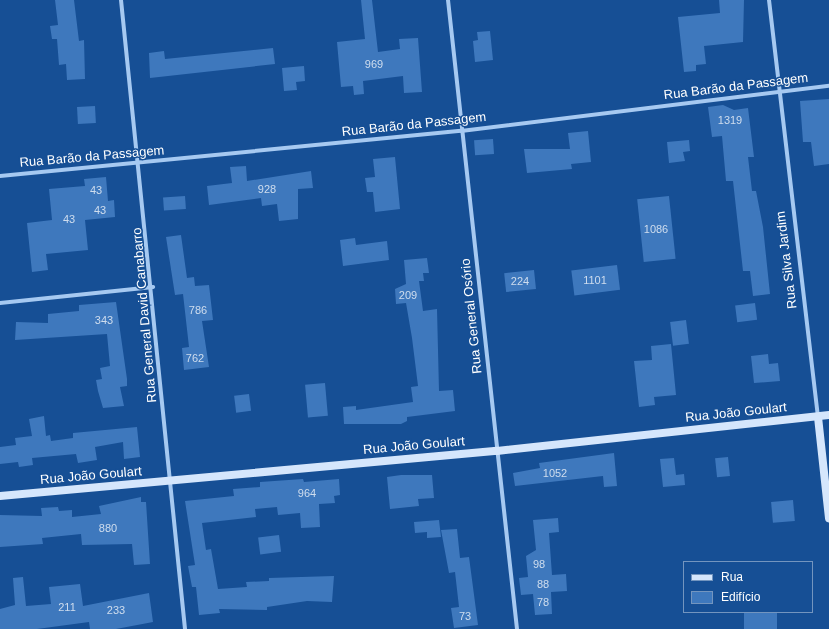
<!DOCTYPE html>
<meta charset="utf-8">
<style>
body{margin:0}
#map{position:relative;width:829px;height:629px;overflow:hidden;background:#164f95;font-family:Helvetica,sans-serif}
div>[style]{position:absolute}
.building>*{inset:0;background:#3e78bd;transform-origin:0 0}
.street>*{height:4px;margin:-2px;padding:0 2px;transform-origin:2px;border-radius:2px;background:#a6c9f1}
.secondary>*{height:8px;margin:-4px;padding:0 4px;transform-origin:4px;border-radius:4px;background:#d5e6fc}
span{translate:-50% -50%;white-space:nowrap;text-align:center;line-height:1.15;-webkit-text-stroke:3px #164f95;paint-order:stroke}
.number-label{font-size:11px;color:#cfddee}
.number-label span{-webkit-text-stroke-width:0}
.street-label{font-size:13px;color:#fff}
.legend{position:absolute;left:683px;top:561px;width:130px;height:52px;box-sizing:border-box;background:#164f95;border:1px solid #7395bf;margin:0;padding:5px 7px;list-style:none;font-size:12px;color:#fff}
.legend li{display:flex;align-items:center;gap:8px;height:20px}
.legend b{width:20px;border:1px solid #7395bf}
</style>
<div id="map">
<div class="building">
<i style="clip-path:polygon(55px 0,74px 0,79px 41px,84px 40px,85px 79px,67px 80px,66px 64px,59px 65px,57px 39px,52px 39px,50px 26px,58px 25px)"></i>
<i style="clip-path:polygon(361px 0,372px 0,378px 52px,400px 49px,399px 39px,418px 38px,422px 92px,404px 93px,403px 76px,363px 81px,364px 94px,354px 95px,353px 86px,341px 87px,337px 42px,365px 39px)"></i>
<i style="clip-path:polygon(719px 0,744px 0,743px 42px,704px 46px,706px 64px,696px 65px,696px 71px,684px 72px,678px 17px,720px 13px)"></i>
<i style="clip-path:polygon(490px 31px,493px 60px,475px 62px,473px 41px,478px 40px,477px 32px)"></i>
<i style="clip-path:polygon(273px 48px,275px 64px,150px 78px,149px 53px,164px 51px,165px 59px)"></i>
<i style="clip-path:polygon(304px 66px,305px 81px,296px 82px,297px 90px,284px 91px,282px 68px)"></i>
<i style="clip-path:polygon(829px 99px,829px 164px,814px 166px,811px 142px,803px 142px,800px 101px)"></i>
<i style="clip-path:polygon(723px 105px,734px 110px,748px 108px,754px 157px,748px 157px,752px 191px,756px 191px,763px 227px,770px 294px,753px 296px,750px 271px,743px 271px,733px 181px,726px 181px,722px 136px,712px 137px,708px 107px)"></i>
<i style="left:95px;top:106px;width:17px;height:18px;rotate:87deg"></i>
<i style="clip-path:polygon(588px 131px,591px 162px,571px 164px,572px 169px,527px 173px,524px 149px,570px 149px,568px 133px)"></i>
<i style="left:493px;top:139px;width:15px;height:19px;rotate:86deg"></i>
<i style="clip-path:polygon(689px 140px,690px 151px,683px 152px,685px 161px,669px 163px,667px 142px)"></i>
<i style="clip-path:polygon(395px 157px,400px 209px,375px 212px,373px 192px,367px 192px,365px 178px,375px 177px,373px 159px)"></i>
<i style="clip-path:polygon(246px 166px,247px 181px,311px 171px,313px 188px,298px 189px,298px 219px,279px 221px,277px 204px,262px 206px,261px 198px,209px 205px,207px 186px,232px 183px,230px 167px)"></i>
<i style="clip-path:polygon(106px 177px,108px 201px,114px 200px,115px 217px,85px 220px,88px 250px,46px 254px,48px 270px,32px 272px,27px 223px,52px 220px,49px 189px,85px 186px,84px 179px)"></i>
<i style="left:185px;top:196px;width:13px;height:22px;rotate:86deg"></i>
<i style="left:669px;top:196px;width:63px;height:32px;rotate:84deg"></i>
<i style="clip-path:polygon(181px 235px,187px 278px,194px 277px,195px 286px,209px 285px,213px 320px,202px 321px,209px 367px,184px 370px,182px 348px,189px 347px,183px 294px,175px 295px,166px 237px)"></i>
<i style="clip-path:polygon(355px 238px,356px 245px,387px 241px,389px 260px,343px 266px,340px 240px)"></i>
<i style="clip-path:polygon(427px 258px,429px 273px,423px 273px,424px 281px,419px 281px,423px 311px,437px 309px,439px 391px,453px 390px,455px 411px,407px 417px,407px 421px,401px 424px,344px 424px,343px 407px,356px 406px,356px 410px,413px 402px,411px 387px,418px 386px,412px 338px,406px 303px,396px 304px,395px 289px,406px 284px,404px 260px)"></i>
<i style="left:617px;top:265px;width:25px;height:46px;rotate:83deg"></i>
<i style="left:534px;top:270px;width:19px;height:30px;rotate:84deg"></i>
<i style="clip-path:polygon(116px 302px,127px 379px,127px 386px,120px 387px,124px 406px,103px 408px,98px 391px,96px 380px,102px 379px,100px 368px,110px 366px,107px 334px,15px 340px,16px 322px,48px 323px,48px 314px,79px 311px,79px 305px)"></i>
<i style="left:755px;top:303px;width:17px;height:20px;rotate:83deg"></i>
<i style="left:686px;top:320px;width:24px;height:16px;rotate:83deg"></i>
<i style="clip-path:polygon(671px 344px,676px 395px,654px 397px,655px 405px,639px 407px,634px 361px,652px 360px,651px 346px)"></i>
<i style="clip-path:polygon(768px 354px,769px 364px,778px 363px,780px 381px,754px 383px,751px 356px)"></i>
<i style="left:325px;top:383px;width:33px;height:20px;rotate:85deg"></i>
<i style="left:249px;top:394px;width:17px;height:15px;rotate:83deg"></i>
<i style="clip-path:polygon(44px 416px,46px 436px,50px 435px,51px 441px,73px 438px,73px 433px,137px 427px,140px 457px,124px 459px,123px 442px,95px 447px,97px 460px,78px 463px,76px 454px,32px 458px,33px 465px,19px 467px,18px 462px,0 464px,0 447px,16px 445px,15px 438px,32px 436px,29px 419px)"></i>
<i style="clip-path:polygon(614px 453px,617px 486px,604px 487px,603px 476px,515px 486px,513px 473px,540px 468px,539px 463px)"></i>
<i style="left:728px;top:457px;width:19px;height:13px;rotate:84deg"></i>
<i style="clip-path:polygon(674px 458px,676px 475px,684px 474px,685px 485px,663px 487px,660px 459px)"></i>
<i style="clip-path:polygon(401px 475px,432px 475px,434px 498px,418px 499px,419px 506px,390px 509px,387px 477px)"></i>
<i style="clip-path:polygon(303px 479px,304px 482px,339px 479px,340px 495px,334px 496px,335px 503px,319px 504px,320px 527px,301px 528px,300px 513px,278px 515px,277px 507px,255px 509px,256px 517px,202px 523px,206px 550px,211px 549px,218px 589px,247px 587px,246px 582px,269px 581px,269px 578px,334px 576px,332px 602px,307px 601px,267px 607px,267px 610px,219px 609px,220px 613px,199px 615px,196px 587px,192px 587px,188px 566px,195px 565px,185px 501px,234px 496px,233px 489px,260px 487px,260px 482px)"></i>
<i style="clip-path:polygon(141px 497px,141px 502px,146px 502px,150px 564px,134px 565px,132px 544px,82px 545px,81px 534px,42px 538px,43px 544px,0 547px,0 515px,42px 516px,41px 508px,58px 507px,59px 511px,72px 510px,72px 517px,101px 514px,99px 506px)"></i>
<i style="left:793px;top:500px;width:21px;height:22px;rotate:85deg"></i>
<i style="clip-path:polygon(558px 518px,559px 532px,549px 533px,552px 575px,566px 574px,567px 591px,551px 592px,552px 614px,535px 615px,533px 594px,521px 595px,519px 578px,528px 577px,526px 556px,536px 550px,533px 520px)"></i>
<i style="clip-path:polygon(439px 520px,441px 537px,427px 538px,427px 532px,415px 533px,414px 522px)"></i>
<i style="clip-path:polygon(457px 529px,460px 558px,469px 557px,478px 625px,454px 628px,451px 608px,459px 607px,455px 572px,449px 573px,441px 530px)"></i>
<i style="left:279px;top:535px;width:17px;height:21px;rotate:83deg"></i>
<i style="clip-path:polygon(23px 577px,26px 606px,51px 604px,49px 587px,80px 584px,83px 606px,149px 593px,153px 622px,116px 629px,90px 629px,89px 622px,37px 629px,0 629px,0 609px,15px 605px,13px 578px)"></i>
<i style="left:744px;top:612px;width:33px;height:17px"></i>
</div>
<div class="street">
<i style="left:121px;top:0;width:632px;rotate:84.19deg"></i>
<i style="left:448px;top:0;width:633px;rotate:83.74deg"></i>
<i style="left:769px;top:0;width:420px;rotate:83.3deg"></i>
<i style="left:0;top:176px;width:463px;rotate:-5.6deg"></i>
<i style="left:461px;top:131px;width:371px;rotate:-7deg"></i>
<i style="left:0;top:303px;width:154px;rotate:-6deg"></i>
</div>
<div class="secondary">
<i style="left:818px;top:417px;width:102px;rotate:83.8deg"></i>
<i style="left:0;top:496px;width:499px;rotate:-5.2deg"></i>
<i style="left:497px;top:451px;width:334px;rotate:-6.2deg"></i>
</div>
<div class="number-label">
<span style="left:374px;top:64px">969</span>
<span style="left:730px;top:120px">1319</span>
<span style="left:267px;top:189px">928</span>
<span style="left:96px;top:190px">43</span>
<span style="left:100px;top:210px">43</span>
<span style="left:69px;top:219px">43</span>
<span style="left:656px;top:229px">1086</span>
<span style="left:595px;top:280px">1101</span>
<span style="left:520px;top:281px">224</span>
<span style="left:408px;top:295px">209</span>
<span style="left:198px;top:310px">786</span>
<span style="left:104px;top:320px">343</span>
<span style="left:195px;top:358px">762</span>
<span style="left:555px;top:473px">1052</span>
<span style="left:307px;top:493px">964</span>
<span style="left:108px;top:528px">880</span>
<span style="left:539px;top:564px">98</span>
<span style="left:543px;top:584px">88</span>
<span style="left:543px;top:602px">78</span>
<span style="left:67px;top:607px">211</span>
<span style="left:116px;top:610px">233</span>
<span style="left:465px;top:616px">73</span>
</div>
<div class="street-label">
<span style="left:736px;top:87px;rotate:-7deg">Rua Barão da Passagem</span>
<span style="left:414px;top:125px;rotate:-6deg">Rua Barão da Passagem</span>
<span style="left:92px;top:157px;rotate:-5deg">Rua Barão da Passagem</span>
<span style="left:787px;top:260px;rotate:-97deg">Rua Silva Jardim</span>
<span style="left:145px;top:315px;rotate:-95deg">Rua General David Canabarro</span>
<span style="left:472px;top:316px;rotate:-96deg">Rua General Osório</span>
<span style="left:736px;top:413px;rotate:-6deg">Rua João Goulart</span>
<span style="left:414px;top:446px;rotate:-5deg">Rua João Goulart</span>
<span style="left:91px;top:476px;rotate:-5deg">Rua João Goulart</span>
</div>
<ul class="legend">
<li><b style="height:5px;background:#d5e6fc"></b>Rua</li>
<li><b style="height:11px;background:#3e78bd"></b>Edifício</li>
</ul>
</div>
